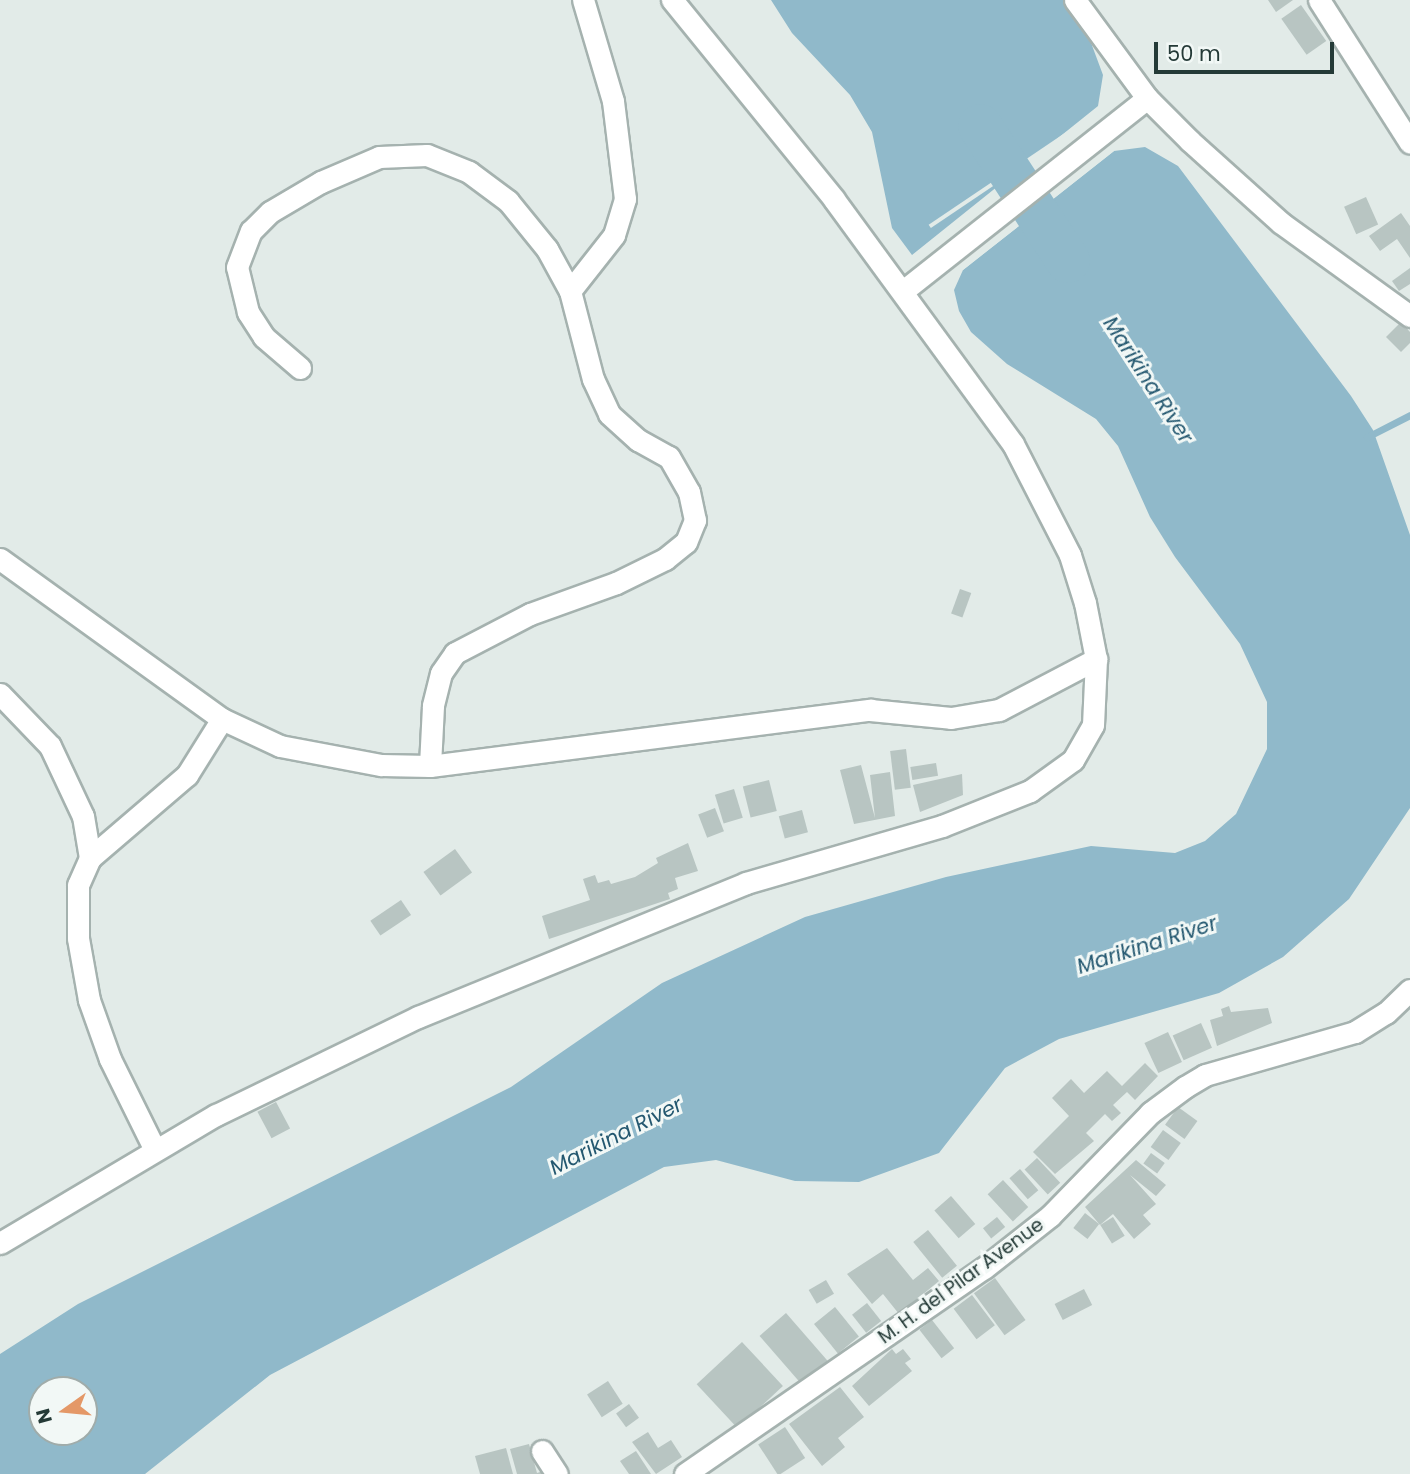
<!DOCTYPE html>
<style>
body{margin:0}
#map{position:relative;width:1410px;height:1474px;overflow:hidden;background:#e2ebe8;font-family:Poppins,sans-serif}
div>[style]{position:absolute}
.water>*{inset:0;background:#90b9ca}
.pier>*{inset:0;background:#e2ebe8;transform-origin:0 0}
.stream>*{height:7px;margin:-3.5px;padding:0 3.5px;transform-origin:3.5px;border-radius:3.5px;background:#90b9ca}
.river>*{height:44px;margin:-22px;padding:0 22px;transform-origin:22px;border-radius:22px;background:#90b9ca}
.building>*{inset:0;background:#b8c5c2;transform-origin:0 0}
.roads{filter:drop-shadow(2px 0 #a5b2af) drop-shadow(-2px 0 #a5b2af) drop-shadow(0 2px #a5b2af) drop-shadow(0 -2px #a5b2af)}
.minor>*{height:21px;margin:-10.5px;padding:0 10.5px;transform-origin:10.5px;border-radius:10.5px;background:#fff}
span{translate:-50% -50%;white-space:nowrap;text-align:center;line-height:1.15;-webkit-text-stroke:6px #f2f8f6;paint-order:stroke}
.street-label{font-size:19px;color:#243a37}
.water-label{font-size:21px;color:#245870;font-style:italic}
.north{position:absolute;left:28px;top:1376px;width:70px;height:70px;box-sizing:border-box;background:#f2f8f6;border:2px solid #a0acaa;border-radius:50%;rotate:255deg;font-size:19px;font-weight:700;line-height:28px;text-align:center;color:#243a37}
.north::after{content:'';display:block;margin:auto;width:24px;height:32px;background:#e49867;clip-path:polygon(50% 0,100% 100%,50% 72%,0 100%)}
.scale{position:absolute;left:1154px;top:42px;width:180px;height:32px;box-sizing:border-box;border:4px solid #243a37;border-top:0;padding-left:9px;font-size:21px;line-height:24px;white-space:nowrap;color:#243a37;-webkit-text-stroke:5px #f2f8f6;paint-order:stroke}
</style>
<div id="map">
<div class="water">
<i style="clip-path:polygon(771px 0,1063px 0,1090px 40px,1103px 75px,1098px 106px,912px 255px,892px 228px,872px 132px,850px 95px,792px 33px)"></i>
<i style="clip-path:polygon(evenodd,1145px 147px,1178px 166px,1351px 396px,1373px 430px,1410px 535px,1410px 808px,1349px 899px,1283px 957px,1219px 993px,1059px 1039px,1005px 1068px,939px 1153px,859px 1182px,795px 1181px,716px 1160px,664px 1167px,270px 1375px,145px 1474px,0 1474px,0 1354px,78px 1304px,511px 1087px,662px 983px,805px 917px,946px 877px,1091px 846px,1175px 853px,1205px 841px,1236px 814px,1267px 749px,1267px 702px,1240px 644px,1175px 557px,1150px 517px,1118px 446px,1096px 419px,1007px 364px,971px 332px,959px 311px,954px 290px,963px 270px,1114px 151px,1145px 147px,42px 1390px,84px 1390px,84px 1432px,42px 1432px,42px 1390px)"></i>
</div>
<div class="pier">
<i style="left:1087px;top:118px;width:4px;height:191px;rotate:56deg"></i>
<i style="clip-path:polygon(1112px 149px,1114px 151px,963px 270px,961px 267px)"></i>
</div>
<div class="stream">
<i style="left:1367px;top:437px;width:48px;rotate:-27.1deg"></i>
</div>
<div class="river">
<i style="left:980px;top:126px;width:161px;rotate:56.9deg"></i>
</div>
<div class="building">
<i style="clip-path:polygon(1268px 0,1293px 0,1276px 12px)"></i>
<i style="left:1301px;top:5px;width:44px;height:24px;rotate:55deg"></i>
<i style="left:1366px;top:197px;width:30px;height:24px;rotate:66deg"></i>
<i style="clip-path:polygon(1401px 213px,1410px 226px,1410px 258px,1397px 239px,1380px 251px,1369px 236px)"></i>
<i style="clip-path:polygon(1410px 268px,1410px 284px,1399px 291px,1392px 281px)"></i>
<i style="clip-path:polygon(1401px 322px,1410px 332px,1410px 343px,1401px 352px,1386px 337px)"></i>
<i style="left:960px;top:589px;width:12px;height:26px;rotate:20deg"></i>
<i style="left:906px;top:749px;width:39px;height:16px;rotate:83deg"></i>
<i style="left:936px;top:763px;width:13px;height:26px;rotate:81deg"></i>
<i style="clip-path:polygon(861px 765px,875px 818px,870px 775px,890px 772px,895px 816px,854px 824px,840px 770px)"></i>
<i style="clip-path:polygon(962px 774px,963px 795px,920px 812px,913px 785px)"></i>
<i style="left:769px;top:780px;width:32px;height:27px;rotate:76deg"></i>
<i style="left:734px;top:789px;width:30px;height:20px;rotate:73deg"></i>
<i style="left:715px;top:808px;width:25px;height:18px;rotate:69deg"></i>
<i style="left:802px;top:810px;width:23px;height:24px;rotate:75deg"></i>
<i style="clip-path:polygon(688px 843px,698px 871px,675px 878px,678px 889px,668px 893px,670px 899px,549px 939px,542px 916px,590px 900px,583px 879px,595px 875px,598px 883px,609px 880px,611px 884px,635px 877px,658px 863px,656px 858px)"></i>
<i style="left:455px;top:849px;width:29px;height:39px;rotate:54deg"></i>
<i style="left:401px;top:900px;width:18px;height:37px;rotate:56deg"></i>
<i style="clip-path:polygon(1229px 1006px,1231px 1012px,1268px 1008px,1272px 1023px,1217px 1046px,1210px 1020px,1223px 1016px,1221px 1009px)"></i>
<i style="left:1201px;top:1023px;width:27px;height:31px;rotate:66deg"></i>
<i style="left:1168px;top:1032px;width:33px;height:26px;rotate:65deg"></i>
<i style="clip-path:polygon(1145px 1063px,1158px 1076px,1135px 1100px,1127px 1092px,1113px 1105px,1121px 1113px,1112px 1121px,1105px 1114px,1086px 1133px,1094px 1141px,1055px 1174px,1033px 1152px,1069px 1116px,1052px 1098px,1071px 1079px,1084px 1093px,1107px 1071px,1122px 1086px)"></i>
<i style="left:276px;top:1102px;width:30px;height:21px;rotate:62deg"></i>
<i style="left:1178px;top:1107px;width:24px;height:22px;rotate:36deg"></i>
<i style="left:1163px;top:1130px;width:22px;height:21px;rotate:36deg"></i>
<i style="left:1151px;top:1153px;width:17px;height:13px;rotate:36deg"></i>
<i style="left:1037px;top:1158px;width:34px;height:17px;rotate:47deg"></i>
<i style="clip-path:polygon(1136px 1160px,1166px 1185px,1156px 1196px,1130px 1175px,1156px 1204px,1143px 1215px,1151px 1224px,1134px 1239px,1113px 1214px,1100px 1225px,1085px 1207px)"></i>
<i style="left:1020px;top:1169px;width:28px;height:14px;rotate:49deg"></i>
<i style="left:1003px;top:1180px;width:37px;height:21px;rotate:47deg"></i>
<i style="left:951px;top:1196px;width:37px;height:22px;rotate:49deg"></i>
<i style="left:1085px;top:1213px;width:18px;height:19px;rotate:38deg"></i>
<i style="left:997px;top:1217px;width:13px;height:18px;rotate:51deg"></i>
<i style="left:1113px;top:1217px;width:22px;height:15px;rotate:58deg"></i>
<i style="left:928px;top:1230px;width:46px;height:19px;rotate:51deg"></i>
<i style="clip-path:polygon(887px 1248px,913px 1280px,928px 1268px,939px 1281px,899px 1314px,883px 1294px,872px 1304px,847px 1274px)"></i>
<i style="left:995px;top:1278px;width:52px;height:26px;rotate:54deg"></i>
<i style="left:826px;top:1280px;width:16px;height:20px;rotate:60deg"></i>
<i style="left:1084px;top:1289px;width:18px;height:33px;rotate:63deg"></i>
<i style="left:972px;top:1295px;width:38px;height:23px;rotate:53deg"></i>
<i style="left:867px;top:1303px;width:23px;height:19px;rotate:52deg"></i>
<i style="left:835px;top:1307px;width:38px;height:27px;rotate:51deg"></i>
<i style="left:786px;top:1313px;width:64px;height:35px;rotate:49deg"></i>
<i style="left:932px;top:1320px;width:36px;height:16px;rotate:52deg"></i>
<i style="left:742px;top:1342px;width:60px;height:62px;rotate:47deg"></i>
<i style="clip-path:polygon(892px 1349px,896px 1354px,903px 1349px,911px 1359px,905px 1363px,912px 1371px,869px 1406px,852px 1386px)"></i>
<i style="left:608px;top:1381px;width:27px;height:25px;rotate:57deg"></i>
<i style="clip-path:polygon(840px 1387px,864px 1417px,838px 1438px,845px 1447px,822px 1466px,789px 1424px)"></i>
<i style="left:629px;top:1404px;width:17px;height:16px;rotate:54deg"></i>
<i style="left:785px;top:1427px;width:37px;height:32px;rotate:57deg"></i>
<i style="clip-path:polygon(648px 1432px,658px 1448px,671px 1440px,682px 1457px,656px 1474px,632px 1442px)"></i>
<i style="clip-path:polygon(529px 1444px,537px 1473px,549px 1469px,550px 1474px,517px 1474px,510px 1449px)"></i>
<i style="clip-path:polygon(506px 1448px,513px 1474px,480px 1474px,475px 1456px)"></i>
<i style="clip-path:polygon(636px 1451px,651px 1474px,629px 1474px,620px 1461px)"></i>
</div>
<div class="roads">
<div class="minor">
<i style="left:1075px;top:0;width:122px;rotate:53.7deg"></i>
<i style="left:1147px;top:98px;width:61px;rotate:45deg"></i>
<i style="left:1190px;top:141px;width:122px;rotate:42deg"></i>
<i style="left:1281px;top:223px;width:159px;rotate:35.8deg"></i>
<i style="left:1319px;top:0;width:169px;rotate:57.5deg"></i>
<i style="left:570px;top:291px;width:71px;rotate:-51.8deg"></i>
<i style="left:614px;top:235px;width:38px;rotate:-73deg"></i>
<i style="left:625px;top:199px;width:99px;rotate:-97deg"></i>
<i style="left:613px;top:101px;width:105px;rotate:-106.5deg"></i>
<i style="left:903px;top:291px;width:311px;rotate:-38.3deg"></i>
<i style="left:300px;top:368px;width:48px;rotate:-139.3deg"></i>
<i style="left:264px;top:337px;width:30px;rotate:-123deg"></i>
<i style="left:248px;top:312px;width:46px;rotate:-103.7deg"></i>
<i style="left:237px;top:267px;width:39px;rotate:-69deg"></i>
<i style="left:251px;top:231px;width:27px;rotate:-45deg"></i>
<i style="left:270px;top:212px;width:59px;rotate:-30.5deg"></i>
<i style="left:321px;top:182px;width:63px;rotate:-23.3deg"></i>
<i style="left:379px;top:157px;width:48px;rotate:-2.4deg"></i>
<i style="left:427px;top:155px;width:45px;rotate:22deg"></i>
<i style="left:469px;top:172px;width:49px;rotate:36.6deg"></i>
<i style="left:508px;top:201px;width:62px;rotate:50.9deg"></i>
<i style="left:547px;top:249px;width:48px;rotate:61.3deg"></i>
<i style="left:570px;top:291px;width:91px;rotate:75.4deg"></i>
<i style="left:593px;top:379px;width:38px;rotate:65deg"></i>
<i style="left:609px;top:414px;width:39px;rotate:42deg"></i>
<i style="left:638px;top:440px;width:35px;rotate:29deg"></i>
<i style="left:669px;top:457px;width:40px;rotate:60.3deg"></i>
<i style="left:689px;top:492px;width:29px;rotate:78deg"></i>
<i style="left:695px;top:520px;width:24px;rotate:112deg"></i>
<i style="left:686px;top:542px;width:27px;rotate:141deg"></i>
<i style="left:665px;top:559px;width:55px;rotate:153.9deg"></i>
<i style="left:616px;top:583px;width:91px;rotate:160.2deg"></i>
<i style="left:530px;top:614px;width:85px;rotate:152.5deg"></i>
<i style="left:455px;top:653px;width:24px;rotate:125deg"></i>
<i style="left:441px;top:673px;width:34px;rotate:104deg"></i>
<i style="left:433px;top:706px;width:60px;rotate:92.9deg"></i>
<i style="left:0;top:559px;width:274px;rotate:35.8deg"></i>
<i style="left:222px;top:719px;width:64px;rotate:25deg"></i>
<i style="left:280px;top:746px;width:103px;rotate:10.7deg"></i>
<i style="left:381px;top:765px;width:49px;rotate:1.2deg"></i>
<i style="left:430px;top:766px;width:444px;rotate:-7.3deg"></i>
<i style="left:870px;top:710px;width:81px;rotate:5.6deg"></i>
<i style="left:951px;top:718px;width:49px;rotate:-9.5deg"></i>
<i style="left:999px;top:710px;width:110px;rotate:-27.7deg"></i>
<i style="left:0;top:694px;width:72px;rotate:46.1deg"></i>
<i style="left:50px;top:746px;width:77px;rotate:64.8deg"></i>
<i style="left:83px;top:816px;width:43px;rotate:80.5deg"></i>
<i style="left:155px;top:1150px;width:102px;rotate:-116.3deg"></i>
<i style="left:110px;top:1059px;width:63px;rotate:-109.6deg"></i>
<i style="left:89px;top:1000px;width:63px;rotate:-100.1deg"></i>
<i style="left:78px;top:938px;width:53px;rotate:-90deg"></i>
<i style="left:78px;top:885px;width:30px;rotate:-66deg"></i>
<i style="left:90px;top:858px;width:128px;rotate:-40.6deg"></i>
<i style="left:187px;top:775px;width:66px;rotate:-58deg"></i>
<i style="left:0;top:1243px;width:251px;rotate:-30.7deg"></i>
<i style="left:216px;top:1115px;width:225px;rotate:-25.9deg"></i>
<i style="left:418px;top:1017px;width:354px;rotate:-22.2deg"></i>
<i style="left:746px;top:883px;width:204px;rotate:-16.2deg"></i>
<i style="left:942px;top:826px;width:95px;rotate:-21.7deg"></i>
<i style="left:1030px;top:791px;width:53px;rotate:-35.8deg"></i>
<i style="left:1073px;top:760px;width:40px;rotate:-60.3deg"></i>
<i style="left:1093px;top:725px;width:66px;rotate:-87.4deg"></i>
<i style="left:1096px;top:659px;width:57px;rotate:-101.1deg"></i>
<i style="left:1085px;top:603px;width:50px;rotate:-107.4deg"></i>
<i style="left:1070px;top:555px;width:125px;rotate:-117.2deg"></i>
<i style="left:1013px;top:444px;width:303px;rotate:-126.2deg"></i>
<i style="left:834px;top:199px;width:257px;rotate:-129.1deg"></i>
<i style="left:542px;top:1451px;width:27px;rotate:57deg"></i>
<i style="left:685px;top:1474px;width:363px;rotate:-34.6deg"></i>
<i style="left:984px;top:1268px;width:84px;rotate:-38.2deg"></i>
<i style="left:1050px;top:1216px;width:144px;rotate:-45.8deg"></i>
<i style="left:1150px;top:1113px;width:44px;rotate:-36.6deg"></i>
<i style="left:1185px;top:1087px;width:23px;rotate:-31deg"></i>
<i style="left:1205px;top:1075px;width:156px;rotate:-16deg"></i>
<i style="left:1355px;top:1032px;width:36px;rotate:-32deg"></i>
<i style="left:1386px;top:1013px;width:33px;rotate:-44deg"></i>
</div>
</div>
<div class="street-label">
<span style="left:961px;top:1281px;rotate:-36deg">M. H. del Pilar Avenue</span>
</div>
<div class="water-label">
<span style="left:1148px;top:380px;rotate:57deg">Marikina River</span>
<span style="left:1147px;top:945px;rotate:-18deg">Marikina River</span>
<span style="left:616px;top:1136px;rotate:-27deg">Marikina River</span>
</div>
<div class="north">N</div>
<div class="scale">50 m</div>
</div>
